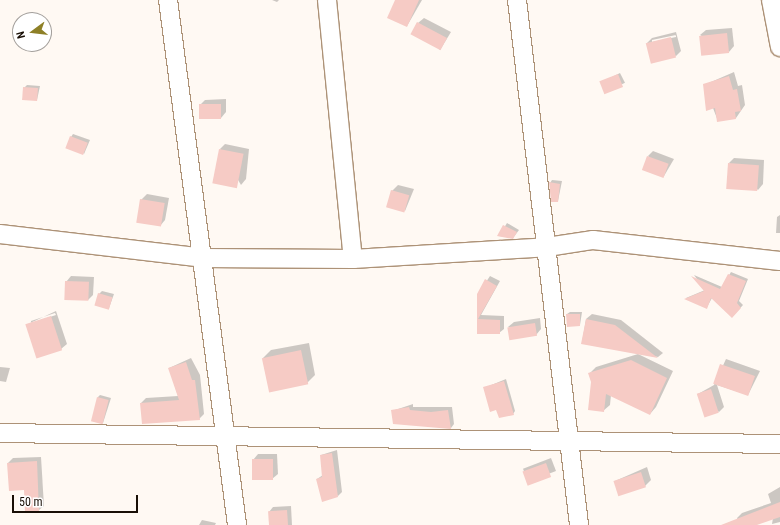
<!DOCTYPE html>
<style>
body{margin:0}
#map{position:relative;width:780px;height:525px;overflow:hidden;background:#fff9f3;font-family:"Roboto Condensed",sans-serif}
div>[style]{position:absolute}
.shadow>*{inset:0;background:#0003;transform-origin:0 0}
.building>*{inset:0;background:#f6cbc5;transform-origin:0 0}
.roads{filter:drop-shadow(1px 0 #ad9277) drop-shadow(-1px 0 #ad9277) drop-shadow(0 1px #ad9277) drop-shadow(0 -1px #ad9277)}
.minor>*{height:18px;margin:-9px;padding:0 9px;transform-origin:9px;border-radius:9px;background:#fff}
span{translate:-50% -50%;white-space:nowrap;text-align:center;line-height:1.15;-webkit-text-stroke:3px #fff;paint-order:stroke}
.north{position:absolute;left:12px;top:12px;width:40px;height:40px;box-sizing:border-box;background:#fff;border:1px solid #a39f9b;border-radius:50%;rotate:255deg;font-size:11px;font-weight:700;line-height:16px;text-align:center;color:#190f06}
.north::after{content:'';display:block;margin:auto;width:14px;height:18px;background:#8e8027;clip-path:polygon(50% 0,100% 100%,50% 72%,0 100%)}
.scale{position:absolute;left:12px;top:495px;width:126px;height:18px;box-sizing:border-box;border:2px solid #190f06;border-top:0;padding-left:5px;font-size:12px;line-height:14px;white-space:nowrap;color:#190f06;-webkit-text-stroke:3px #fff;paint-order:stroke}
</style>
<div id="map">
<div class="shadow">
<i style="clip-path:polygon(272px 0,279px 0,277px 2px)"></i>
<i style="clip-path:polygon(396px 0,422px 0,407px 26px)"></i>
<i style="clip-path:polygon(424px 18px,451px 32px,440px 50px,418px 23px)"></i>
<i style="clip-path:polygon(732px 28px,734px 46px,729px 52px,700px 35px,706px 30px)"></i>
<i style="clip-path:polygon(evenodd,676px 32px,681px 51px,676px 56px,647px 43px,652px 38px,676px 32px,676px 35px,676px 37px,652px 42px,652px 40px,676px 35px)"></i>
<i style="clip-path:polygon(734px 72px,738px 86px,742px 85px,745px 105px,736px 118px,718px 121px,704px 85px)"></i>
<i style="left:620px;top:73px;width:11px;height:21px;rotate:63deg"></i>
<i style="clip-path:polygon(27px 85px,40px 86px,37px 100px,24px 88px)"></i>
<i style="clip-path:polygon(226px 99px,226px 112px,221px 118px,200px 118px,200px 105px,205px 100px)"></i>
<i style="clip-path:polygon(73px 134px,90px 140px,84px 154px,71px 137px)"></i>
<i style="clip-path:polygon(225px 144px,249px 149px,246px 179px,241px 185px,220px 149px)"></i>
<i style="clip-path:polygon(653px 151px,674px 159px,664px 176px,648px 156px)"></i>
<i style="clip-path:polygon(734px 158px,764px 160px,763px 184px,758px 190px,729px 163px)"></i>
<i style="clip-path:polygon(552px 180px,562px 181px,558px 201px,550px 183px)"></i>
<i style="clip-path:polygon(398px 185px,414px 189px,405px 211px,392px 191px)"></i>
<i style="clip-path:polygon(147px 194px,169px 198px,165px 220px,160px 226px,141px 200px)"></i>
<i style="clip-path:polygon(780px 215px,780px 233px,776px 233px,777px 217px)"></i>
<i style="clip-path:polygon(507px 223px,519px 230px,513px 238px,499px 236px)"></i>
<i style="clip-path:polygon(731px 272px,748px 279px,739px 301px,743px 305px,732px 317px,712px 298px,707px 307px,686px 298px,705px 290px,694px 275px,722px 287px)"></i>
<i style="clip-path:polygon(71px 276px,94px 277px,93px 295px,88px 300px,66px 282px)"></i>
<i style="clip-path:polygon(490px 276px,500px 281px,481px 315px,504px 316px,504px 329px,499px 333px,478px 333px,478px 294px)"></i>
<i style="clip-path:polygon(102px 291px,114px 294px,109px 308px,99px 294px)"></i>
<i style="clip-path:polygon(evenodd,56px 311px,67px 344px,61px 349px,26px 325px,56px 311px,55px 313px,56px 315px,31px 323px,31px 321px,55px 313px)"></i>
<i style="clip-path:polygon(570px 312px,582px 312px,580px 325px,567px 314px)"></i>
<i style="clip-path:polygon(592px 314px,621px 320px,663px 353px,658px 357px,582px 343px,586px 319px)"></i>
<i style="clip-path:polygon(540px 318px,541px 329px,536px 335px,508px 327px,514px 322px)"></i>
<i style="clip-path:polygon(309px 343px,315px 375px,307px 383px,263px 358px,271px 350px)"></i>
<i style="clip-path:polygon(638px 354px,673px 371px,656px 407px,650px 414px,611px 395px,610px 405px,603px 411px,590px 373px,596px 367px)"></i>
<i style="clip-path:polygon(191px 358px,200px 375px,204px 414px,199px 419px,141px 403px,146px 398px,178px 396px,169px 368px)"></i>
<i style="clip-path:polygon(726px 359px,760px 371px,748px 395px,717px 385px,724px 407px,719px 412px,698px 394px,714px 385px)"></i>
<i style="clip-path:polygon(0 367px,10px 368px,6px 382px,0 381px)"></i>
<i style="clip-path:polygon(506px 379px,515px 411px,513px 414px,497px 409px,484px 388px)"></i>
<i style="clip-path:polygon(100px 395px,111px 398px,103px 423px,98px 397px)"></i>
<i style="clip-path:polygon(413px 404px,413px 407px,452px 407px,454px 424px,451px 428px,392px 411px)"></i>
<i style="clip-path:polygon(337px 450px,342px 492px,338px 496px,317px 479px,323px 475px,321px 455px)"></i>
<i style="clip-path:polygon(258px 454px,277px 454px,278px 474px,272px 479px,253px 460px)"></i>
<i style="clip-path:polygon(41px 457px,44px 506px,39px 510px,8px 463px,13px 458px)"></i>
<i style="left:551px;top:458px;width:14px;height:30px;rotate:69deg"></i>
<i style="clip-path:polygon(647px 467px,651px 480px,645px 486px,615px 481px)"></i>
<i style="clip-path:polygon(780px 487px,780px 522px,772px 524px,773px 518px,754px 525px,739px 525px,737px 518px,742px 513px,771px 503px,768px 494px)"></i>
<i style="clip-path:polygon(291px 506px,292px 525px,270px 525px,269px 512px,273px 507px)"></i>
<i style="clip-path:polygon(202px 520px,216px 523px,215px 525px,199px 525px)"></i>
</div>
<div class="building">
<i style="clip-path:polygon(395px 0,419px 0,407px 27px,387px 18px)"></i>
<i style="left:417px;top:22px;width:34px;height:14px;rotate:28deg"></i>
<i style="left:727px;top:33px;width:20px;height:28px;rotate:84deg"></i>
<i style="left:671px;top:37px;width:21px;height:26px;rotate:76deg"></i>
<i style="left:618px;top:74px;width:14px;height:20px;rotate:69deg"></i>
<i style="clip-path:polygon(729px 76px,733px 90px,737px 89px,741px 111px,735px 112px,736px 119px,717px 122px,715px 108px,706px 111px,703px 84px)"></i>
<i style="left:23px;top:87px;width:15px;height:13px;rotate:4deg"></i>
<i style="left:199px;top:104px;width:22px;height:15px"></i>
<i style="left:70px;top:136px;width:19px;height:13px;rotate:21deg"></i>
<i style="left:219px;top:149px;width:25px;height:35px;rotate:11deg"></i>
<i style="left:647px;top:156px;width:23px;height:15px;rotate:20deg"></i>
<i style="left:728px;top:163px;width:31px;height:26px;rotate:4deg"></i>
<i style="clip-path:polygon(549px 182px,560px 184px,558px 202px,551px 202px)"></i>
<i style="left:391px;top:190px;width:19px;height:18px;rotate:16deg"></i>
<i style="left:140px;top:199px;width:25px;height:24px;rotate:9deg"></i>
<i style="clip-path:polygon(503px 225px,517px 232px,513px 239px,497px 236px)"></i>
<i style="clip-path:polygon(728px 274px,746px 281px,737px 303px,741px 308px,732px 318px,711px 298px,707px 309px,684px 299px,704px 291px,691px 276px,720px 289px)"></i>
<i style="clip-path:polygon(485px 279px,497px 286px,478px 319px,500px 320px,500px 334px,477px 334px,477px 294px)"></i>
<i style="left:65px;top:281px;width:24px;height:19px;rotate:2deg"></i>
<i style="left:98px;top:293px;width:15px;height:13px;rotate:16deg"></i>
<i style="clip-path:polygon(566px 314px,580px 314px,580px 326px,567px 327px)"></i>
<i style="left:51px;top:316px;width:36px;height:27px;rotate:72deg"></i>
<i style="clip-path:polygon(586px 319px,615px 325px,658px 358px,581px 344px)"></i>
<i style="left:535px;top:323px;width:13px;height:28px;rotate:81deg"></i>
<i style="left:301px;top:350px;width:35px;height:40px;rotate:78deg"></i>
<i style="clip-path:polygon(631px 360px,667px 378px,650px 415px,606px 394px,604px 412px,588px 410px,591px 382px,588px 373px)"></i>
<i style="clip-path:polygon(186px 362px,192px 380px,195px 380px,200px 420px,142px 424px,140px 403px,179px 400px,168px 368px)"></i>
<i style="left:720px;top:364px;width:37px;height:21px;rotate:19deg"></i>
<i style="clip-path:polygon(504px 381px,514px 415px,499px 418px,496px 410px,490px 412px,483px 387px)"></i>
<i style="left:711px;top:389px;width:25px;height:15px;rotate:72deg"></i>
<i style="left:97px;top:397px;width:12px;height:25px;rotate:14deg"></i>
<i style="clip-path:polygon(409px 407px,410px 410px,431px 412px,448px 410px,451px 429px,393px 424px,391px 410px)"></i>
<i style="clip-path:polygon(332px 453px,338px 497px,322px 502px,316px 479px,322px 477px,320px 455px)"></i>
<i style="left:252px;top:459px;width:21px;height:21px"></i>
<i style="clip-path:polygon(37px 461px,39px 511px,25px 512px,24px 490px,9px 491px,7px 463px)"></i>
<i style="left:546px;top:463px;width:15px;height:25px;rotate:70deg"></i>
<i style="left:641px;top:472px;width:16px;height:29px;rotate:72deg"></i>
<i style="clip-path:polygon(780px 502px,780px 517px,757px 525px,721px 525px)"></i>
<i style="left:287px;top:510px;width:15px;height:19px;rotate:86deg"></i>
</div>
<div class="roads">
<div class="minor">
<i style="left:168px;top:0;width:530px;rotate:82.51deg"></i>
<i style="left:327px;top:0;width:260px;rotate:84.3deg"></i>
<i style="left:517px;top:0;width:529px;rotate:83.26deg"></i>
<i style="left:771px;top:0;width:48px;rotate:79.2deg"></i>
<i style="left:0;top:234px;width:204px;rotate:6.7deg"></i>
<i style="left:203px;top:258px;width:150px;rotate:0.4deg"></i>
<i style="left:353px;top:259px;width:194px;rotate:-3.5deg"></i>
<i style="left:547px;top:247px;width:47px;rotate:-8.7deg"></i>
<i style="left:593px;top:240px;width:188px;rotate:6.4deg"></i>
<i style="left:0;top:433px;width:780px;rotate:0.81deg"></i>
</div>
</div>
<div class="north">N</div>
<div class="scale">50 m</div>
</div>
